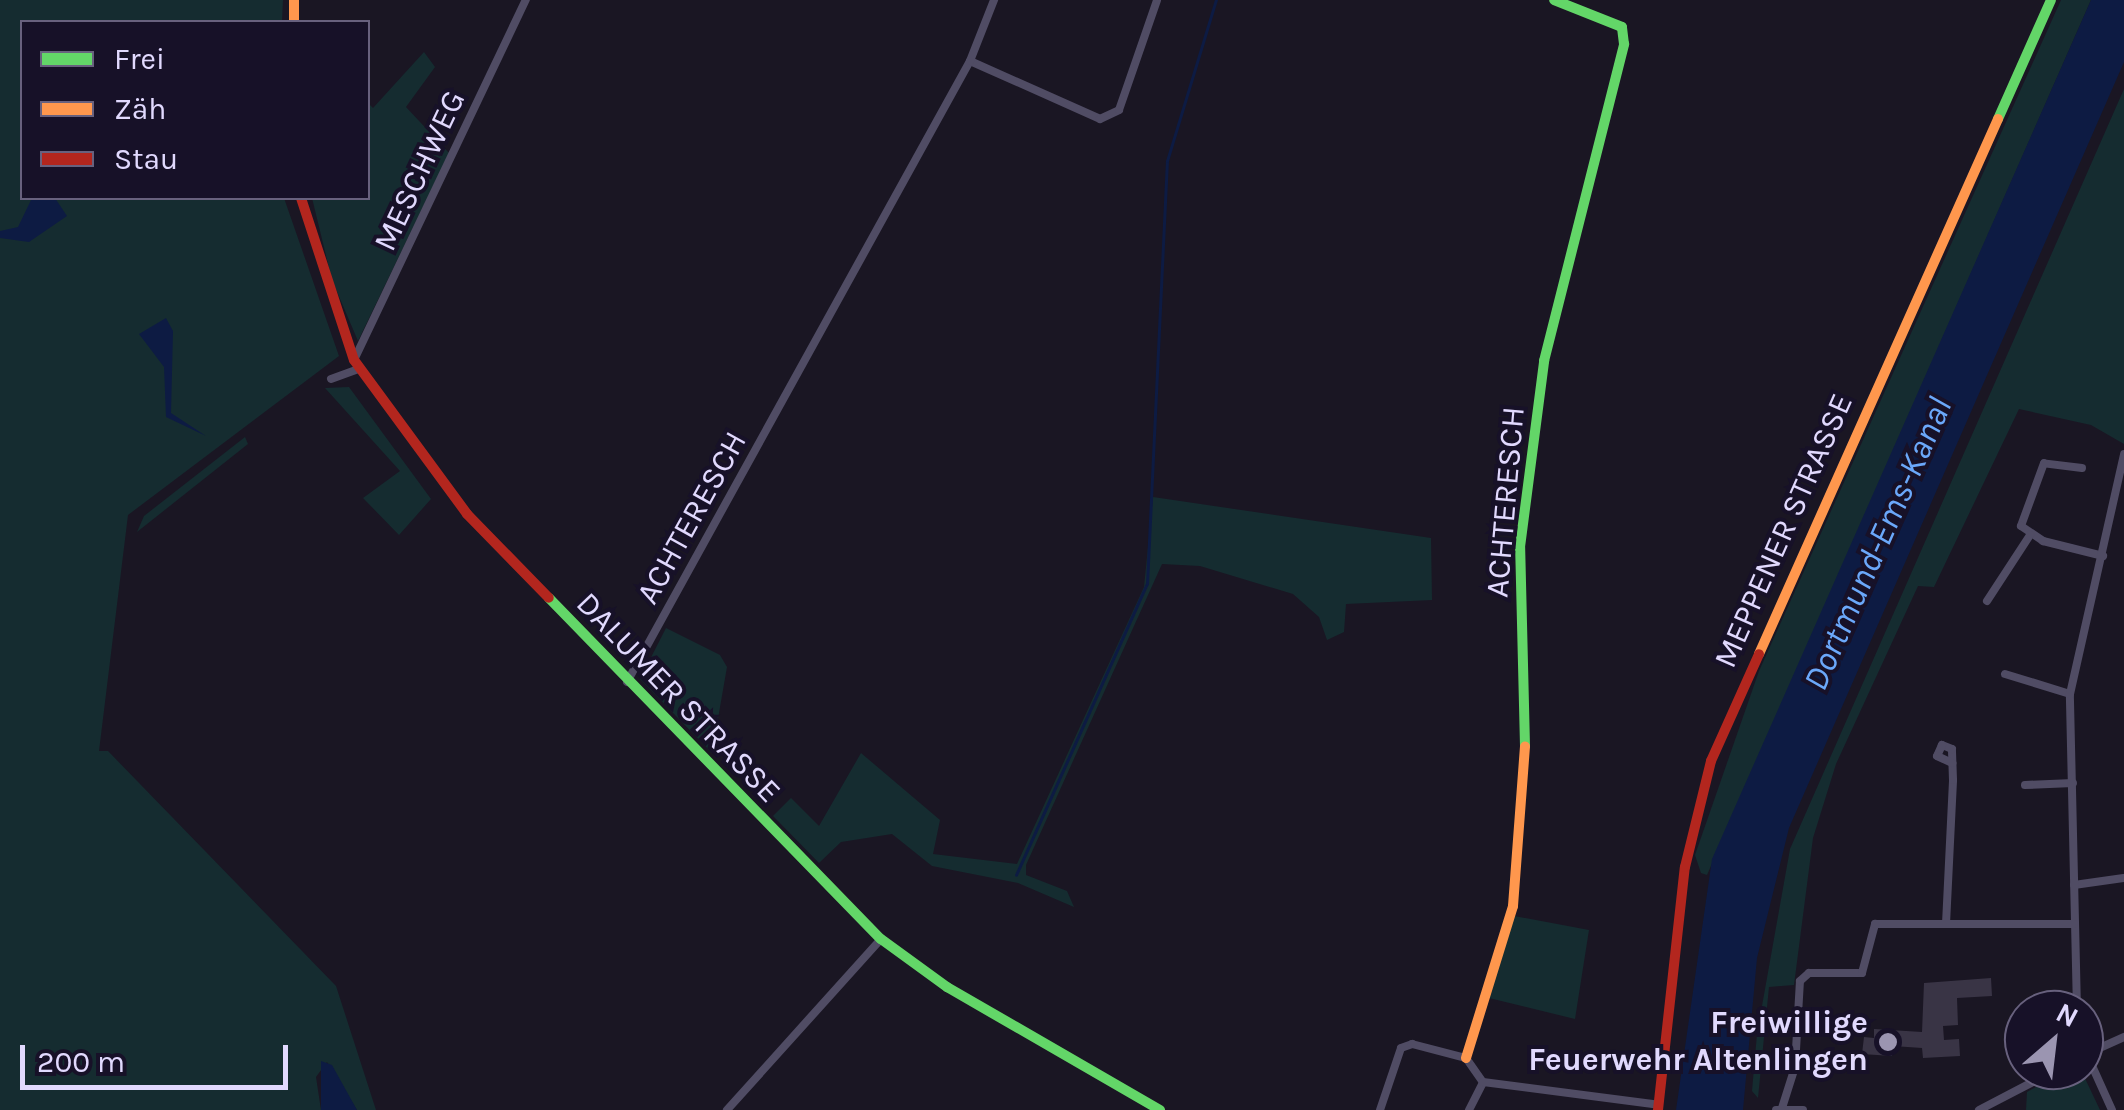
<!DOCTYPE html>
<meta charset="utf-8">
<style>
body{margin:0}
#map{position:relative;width:2124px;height:1110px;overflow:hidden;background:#1a1623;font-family:Karla,sans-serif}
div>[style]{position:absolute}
.green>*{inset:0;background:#152c30}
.water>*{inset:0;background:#0d1b43}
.stream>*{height:2.5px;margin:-1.25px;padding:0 1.25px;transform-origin:1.25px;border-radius:1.25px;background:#0d1b43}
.building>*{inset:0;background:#393445}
.street>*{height:8px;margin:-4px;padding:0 4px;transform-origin:4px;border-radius:4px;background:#504c64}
.fast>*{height:10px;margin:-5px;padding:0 5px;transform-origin:5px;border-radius:5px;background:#63d668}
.slow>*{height:10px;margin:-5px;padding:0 5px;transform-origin:5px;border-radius:5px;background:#ff974d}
.jam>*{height:10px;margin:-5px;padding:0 5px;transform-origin:5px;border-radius:5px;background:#b3261e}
.dots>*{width:28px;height:28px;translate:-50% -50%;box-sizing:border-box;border:5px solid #171128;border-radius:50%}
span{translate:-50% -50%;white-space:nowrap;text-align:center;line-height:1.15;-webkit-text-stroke:8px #171128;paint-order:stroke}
.street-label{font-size:32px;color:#e1d9fe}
.poi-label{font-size:32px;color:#e1d9fe;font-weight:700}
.right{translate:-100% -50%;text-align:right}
.water-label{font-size:35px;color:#6ba8fa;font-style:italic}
.legend{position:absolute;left:20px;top:20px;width:350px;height:180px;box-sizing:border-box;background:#171128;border:2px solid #68617e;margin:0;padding:12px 18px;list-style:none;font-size:30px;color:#e1d9fe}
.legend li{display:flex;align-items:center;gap:20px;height:50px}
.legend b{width:50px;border:2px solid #68617e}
.north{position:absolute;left:2004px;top:990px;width:100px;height:100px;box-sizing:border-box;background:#171128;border:2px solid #68617e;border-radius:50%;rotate:28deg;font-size:28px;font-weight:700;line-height:40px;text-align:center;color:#e1d9fe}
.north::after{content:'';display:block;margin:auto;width:35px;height:45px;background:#9b95b1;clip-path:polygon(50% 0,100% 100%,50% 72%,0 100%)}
.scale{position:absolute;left:20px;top:1045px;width:268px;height:45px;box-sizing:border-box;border:5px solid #e1d9fe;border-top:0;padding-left:12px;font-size:30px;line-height:35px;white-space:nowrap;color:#e1d9fe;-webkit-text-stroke:8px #171128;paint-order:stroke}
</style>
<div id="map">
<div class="green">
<i style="clip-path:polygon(0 0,283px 0,282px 22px,22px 22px,22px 198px,284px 198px,339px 356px,128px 515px,99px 751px,108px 751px,336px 986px,376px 1110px,357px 1110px,327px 1062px,316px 1077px,321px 1110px,0 1110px)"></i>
<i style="clip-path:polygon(2061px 0,2091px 0,1707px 875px,1701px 873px,1695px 855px,1759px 671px)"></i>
<i style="clip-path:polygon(424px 52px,435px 67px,406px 107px,449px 153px,358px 341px,332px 280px,312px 198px,368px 198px,368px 103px,373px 108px)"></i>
<i style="clip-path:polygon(2124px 89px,2124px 444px,2091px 425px,2019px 409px,1934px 587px,1918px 586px,1836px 764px,1813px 838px,1794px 985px,1769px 987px,1758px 1098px,1752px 1091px,1757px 1034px,1790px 849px)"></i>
<i style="clip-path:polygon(349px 387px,431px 499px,399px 535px,363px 498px,400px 471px,325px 388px)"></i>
<i style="clip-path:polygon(245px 437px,248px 444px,137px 532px,144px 516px)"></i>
<i style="clip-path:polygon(1153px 497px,1431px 538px,1432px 600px,1346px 604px,1344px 632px,1327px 640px,1319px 617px,1293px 594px,1200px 566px,1162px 564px,1026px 865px,1026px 875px,1067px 891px,1074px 907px,1018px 883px,932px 866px,892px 834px,841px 842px,819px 863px,773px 816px,791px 798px,819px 826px,861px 753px,940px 820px,933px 854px,1017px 864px,1144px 587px)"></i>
<i style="clip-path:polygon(666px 628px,720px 655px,727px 667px,712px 753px,640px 679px)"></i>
<i style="clip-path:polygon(1514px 916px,1589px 930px,1575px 1019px,1489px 998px)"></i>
<i style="clip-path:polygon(2066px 1070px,2081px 1070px,2100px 1110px,2026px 1110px,2027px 1092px)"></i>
</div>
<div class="water">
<i style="clip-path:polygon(2091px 0,2124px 0,2124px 62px,1789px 828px,1757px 958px,1743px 1110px,1676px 1110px,1712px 859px)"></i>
<i style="clip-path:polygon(32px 198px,55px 198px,67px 216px,29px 242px,0 238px,0 231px,18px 227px)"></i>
<i style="clip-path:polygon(166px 318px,173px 331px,171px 413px,206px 436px,166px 417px,164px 367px,139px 334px)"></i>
<i style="clip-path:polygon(321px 1061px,332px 1065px,357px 1110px,321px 1110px)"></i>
</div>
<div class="stream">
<i style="left:1016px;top:875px;width:319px;rotate:-65.8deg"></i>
<i style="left:1147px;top:584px;width:423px;rotate:-87.3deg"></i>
<i style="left:1167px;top:161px;width:168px;rotate:-73.1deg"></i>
</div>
<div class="building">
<i style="clip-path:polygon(1991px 978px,1992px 996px,1957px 998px,1958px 1025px,1943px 1026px,1944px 1040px,1959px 1039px,1960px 1056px,1923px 1058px,1922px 1048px,1893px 1046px,1892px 1056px,1862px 1054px,1864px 1037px,1874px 1038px,1874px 1029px,1922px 1032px,1924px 983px)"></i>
</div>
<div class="street">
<i style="left:970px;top:61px;width:142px;rotate:24deg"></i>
<i style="left:1100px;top:119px;width:21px;rotate:-25deg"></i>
<i style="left:1119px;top:110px;width:116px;rotate:-70.9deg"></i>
<i style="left:354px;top:360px;width:399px;rotate:-64.5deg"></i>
<i style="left:331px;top:379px;width:30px;rotate:-20deg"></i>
<i style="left:2082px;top:468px;width:38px;rotate:-173deg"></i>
<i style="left:2044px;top:463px;width:67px;rotate:110.1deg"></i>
<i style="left:2021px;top:526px;width:27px;rotate:34deg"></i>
<i style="left:2043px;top:541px;width:62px;rotate:14deg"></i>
<i style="left:1987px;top:601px;width:79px;rotate:-56.9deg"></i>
<i style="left:2005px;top:674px;width:68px;rotate:17.1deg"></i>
<i style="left:627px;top:682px;width:709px;rotate:-61.09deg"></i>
<i style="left:970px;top:61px;width:66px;rotate:-68.5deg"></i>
<i style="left:2025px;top:785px;width:48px;rotate:-2.4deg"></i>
<i style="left:2074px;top:885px;width:50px;rotate:-8deg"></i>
<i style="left:1946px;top:924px;width:144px;rotate:-87.2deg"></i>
<i style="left:1953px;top:780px;width:31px;rotate:-92deg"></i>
<i style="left:1952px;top:749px;width:11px;rotate:-158deg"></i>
<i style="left:1942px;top:745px;width:12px;rotate:114deg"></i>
<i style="left:1937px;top:756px;width:17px;rotate:25deg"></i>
<i style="left:2077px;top:1010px;width:316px;rotate:-91.3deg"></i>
<i style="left:2070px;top:694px;width:246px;rotate:-77.3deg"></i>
<i style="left:2084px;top:1048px;width:68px;rotate:65.7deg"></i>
<i style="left:2084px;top:1055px;width:44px;rotate:-24.2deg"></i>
<i style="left:1782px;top:1108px;width:43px;rotate:-72.4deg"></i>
<i style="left:1795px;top:1067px;width:86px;rotate:-86.7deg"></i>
<i style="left:1800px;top:981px;width:12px;rotate:-42deg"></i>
<i style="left:1809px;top:973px;width:53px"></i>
<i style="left:1862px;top:973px;width:51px;rotate:-75.1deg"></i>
<i style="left:1875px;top:924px;width:199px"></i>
<i style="left:727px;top:1110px;width:230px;rotate:-48deg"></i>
<i style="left:1380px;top:1110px;width:65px;rotate:-71.3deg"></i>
<i style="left:1401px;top:1048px;width:12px;rotate:-20deg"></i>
<i style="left:1412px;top:1044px;width:56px;rotate:14.5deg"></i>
<i style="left:1466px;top:1058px;width:29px;rotate:55deg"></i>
<i style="left:1469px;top:1110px;width:31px;rotate:-63deg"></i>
<i style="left:1483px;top:1082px;width:177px;rotate:7.4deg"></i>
<i style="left:1776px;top:1110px;width:27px"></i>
<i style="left:1979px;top:1110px;width:87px;rotate:-27.5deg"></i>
</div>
<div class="fast">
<i style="left:1998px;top:119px;width:130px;rotate:-66deg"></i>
<i style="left:549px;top:598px;width:476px;rotate:45.8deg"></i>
<i style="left:881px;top:939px;width:82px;rotate:36deg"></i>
<i style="left:947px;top:987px;width:246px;rotate:30deg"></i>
<i style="left:1525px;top:746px;width:199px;rotate:-91.4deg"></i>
<i style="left:1520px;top:547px;width:188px;rotate:-82.6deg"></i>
<i style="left:1544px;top:361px;width:327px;rotate:-75.8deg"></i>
<i style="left:1624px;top:44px;width:17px;rotate:-97deg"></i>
<i style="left:1622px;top:27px;width:73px;rotate:-158.3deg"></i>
</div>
<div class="slow">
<i style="left:294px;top:0;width:22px;rotate:90deg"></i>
<i style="left:1759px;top:654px;width:586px;rotate:-65.93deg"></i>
<i style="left:1466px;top:1058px;width:159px;rotate:-72.8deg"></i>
<i style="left:1513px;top:906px;width:160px;rotate:-85.7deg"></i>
</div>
<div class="jam">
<i style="left:301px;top:198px;width:170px;rotate:71.9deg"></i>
<i style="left:354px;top:360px;width:191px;rotate:53.7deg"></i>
<i style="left:467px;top:514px;width:117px;rotate:45.7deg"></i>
<i style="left:1658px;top:1110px;width:244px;rotate:-83.7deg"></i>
<i style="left:1685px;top:867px;width:109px;rotate:-76.2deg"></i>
<i style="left:1711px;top:761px;width:117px;rotate:-65.8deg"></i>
</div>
<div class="dots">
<i style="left:1888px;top:1042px;background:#9b95b1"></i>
</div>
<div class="street-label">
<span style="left:420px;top:171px;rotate:-65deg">MESCHWEG</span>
<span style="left:1506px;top:502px;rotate:-85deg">ACHTERESCH</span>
<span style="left:692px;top:518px;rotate:-61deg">ACHTERESCH</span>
<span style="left:1784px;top:531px;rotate:-66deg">MEPPENER STRASSE</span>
<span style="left:678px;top:698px;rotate:46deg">DALUMER STRASSE</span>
</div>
<div class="poi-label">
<span class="right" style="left:1868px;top:1042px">Freiwillige<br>Feuerwehr Altenlingen</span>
</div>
<div class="water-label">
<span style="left:1878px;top:544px;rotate:-66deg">Dortmund-Ems-Kanal</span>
</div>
<ul class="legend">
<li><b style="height:12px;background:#63d668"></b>Frei</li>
<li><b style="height:12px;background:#ff974d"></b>Zäh</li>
<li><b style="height:12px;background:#b3261e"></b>Stau</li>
</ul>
<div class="north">N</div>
<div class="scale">200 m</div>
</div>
